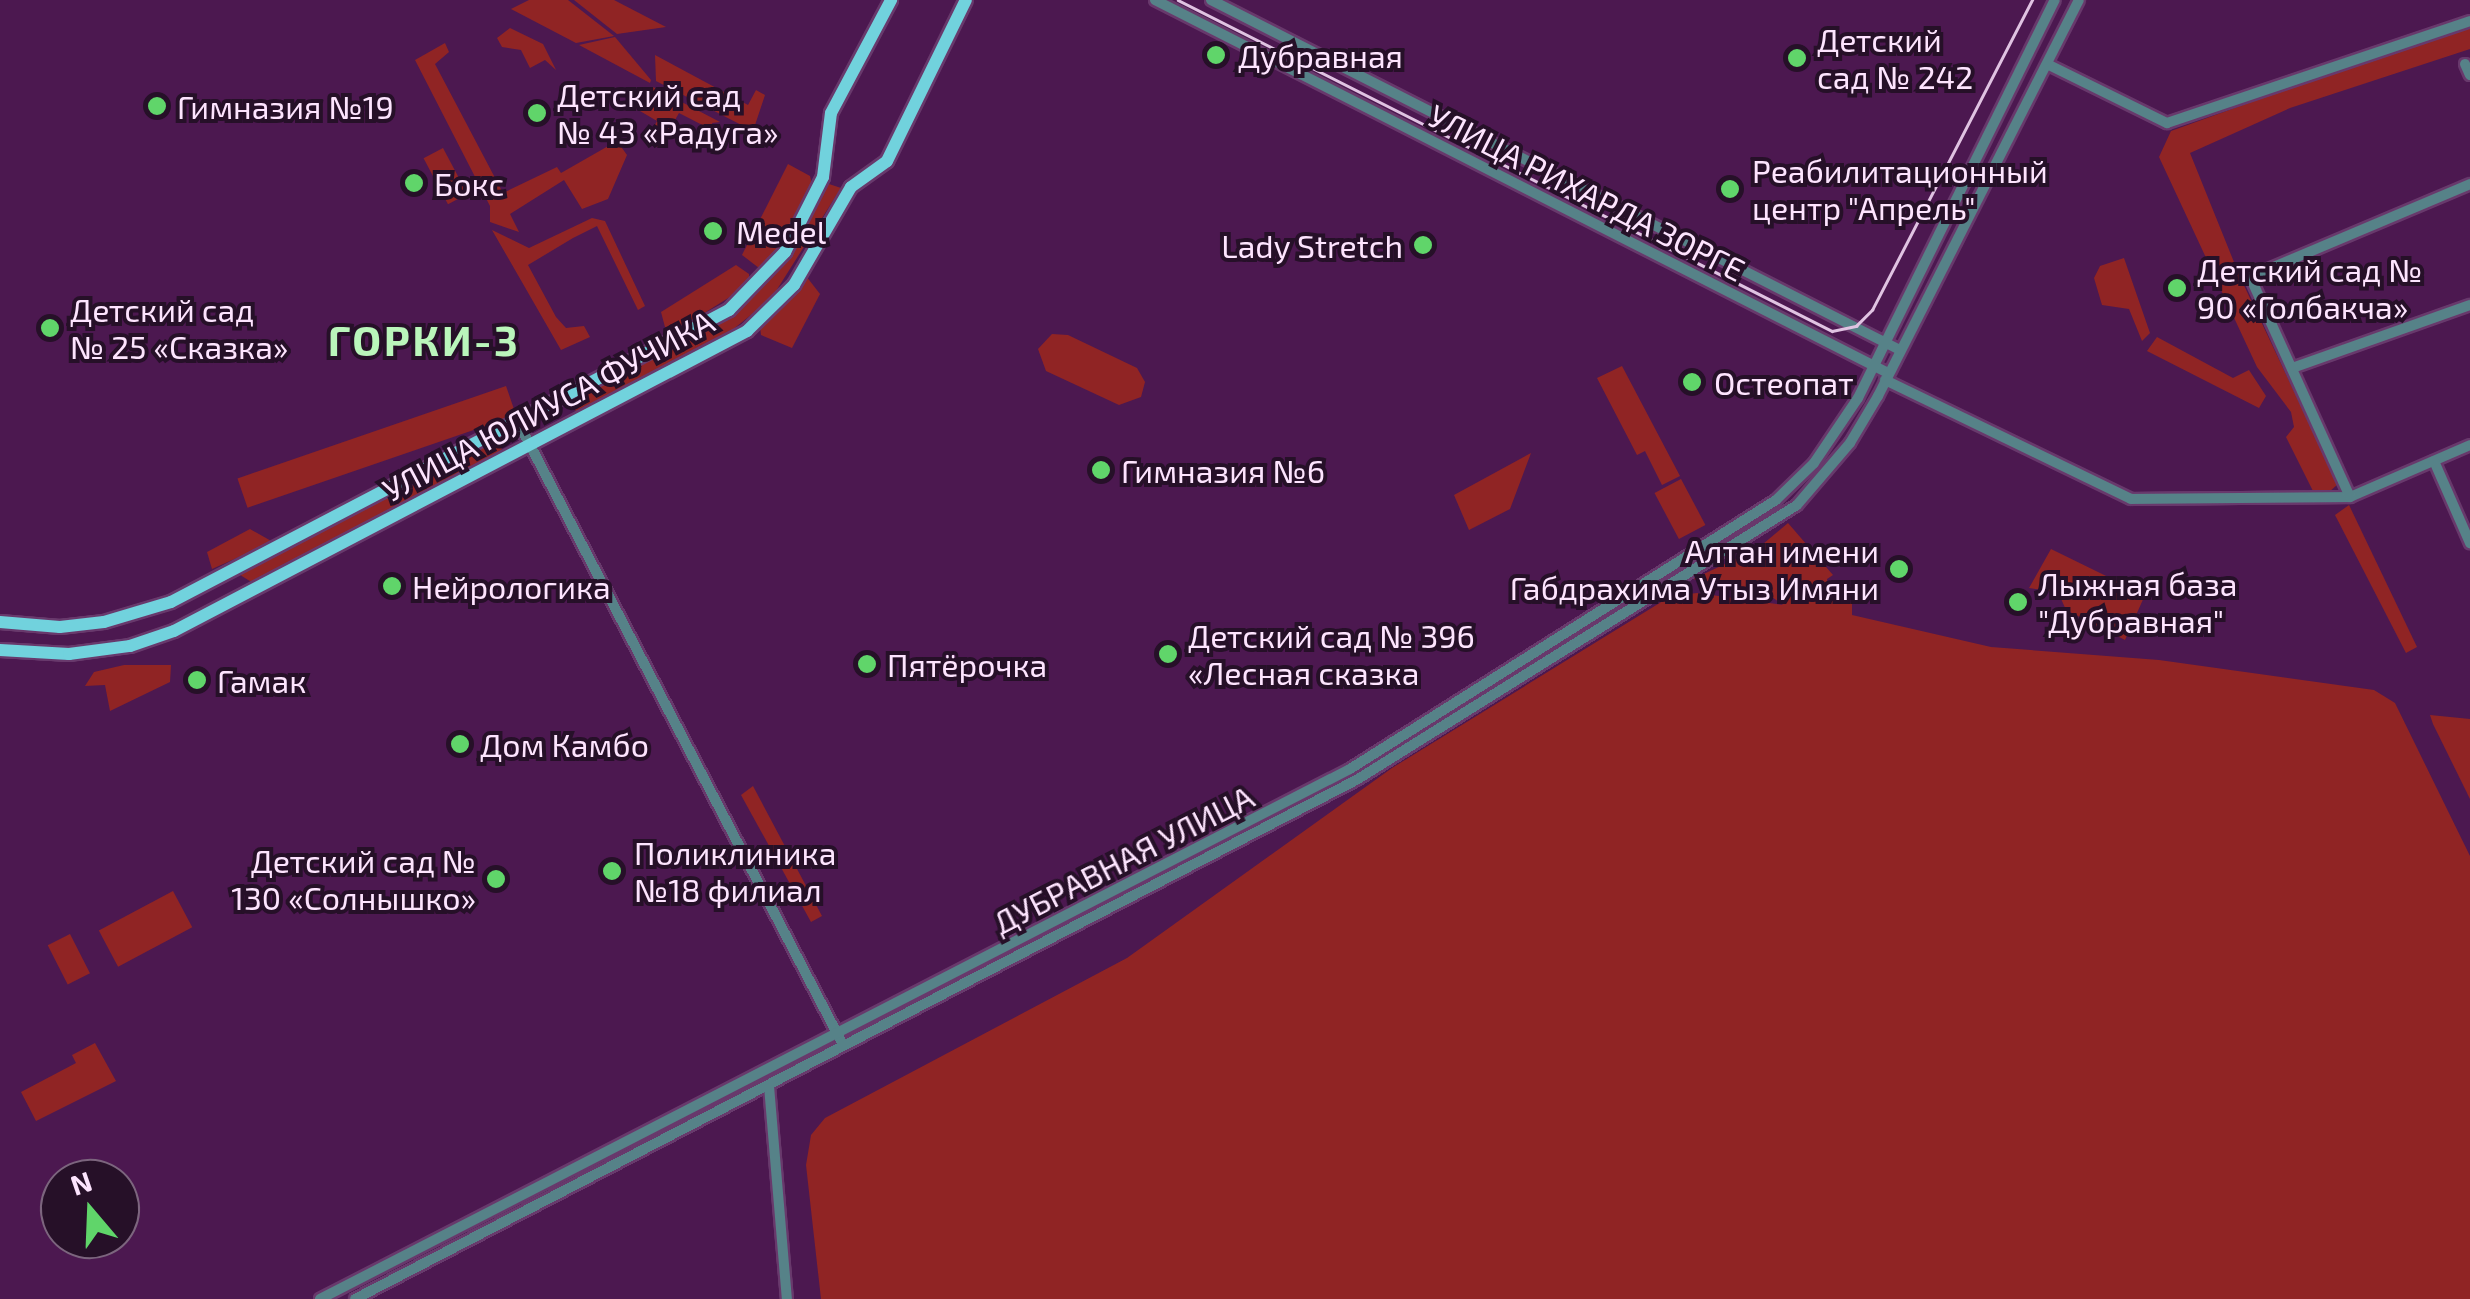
<!DOCTYPE html>
<meta charset="utf-8">
<style>
body{margin:0}
#map{position:relative;width:2470px;height:1299px;overflow:hidden;background:#4c1850;font-family:"Exo 2",sans-serif}
div>[style]{position:absolute}
.green>*{inset:0;background:#902424;transform-origin:0 0}
.roads{filter:drop-shadow(2px 0 #68396c) drop-shadow(-2px 0 #68396c) drop-shadow(0 2px #68396c) drop-shadow(0 -2px #68396c)}
.minor>*{height:10px;margin:-5px;padding:0 5px;transform-origin:5px;border-radius:5px;background:#568288}
.major>*{height:12px;margin:-6px;padding:0 6px;transform-origin:6px;border-radius:6px;background:#71d2dd}
.tram>*{height:2.5px;margin:-1.25px;padding:0 1.25px;transform-origin:1.25px;border-radius:1.25px;background:#e0c3e2}
.dots>*{width:28px;height:28px;translate:-50% -50%;box-sizing:border-box;border:5px solid #261028;border-radius:50%}
span{translate:-50% -50%;white-space:nowrap;text-align:center;line-height:1.15;-webkit-text-stroke:8px #261028;paint-order:stroke}
.poi-label{font-size:32px;color:#fde4fe}
.left{translate:0 -50%;text-align:left}
.right{translate:-100% -50%;text-align:right}
.street-label{font-size:32px;color:#fde4fe}
.district-label{font-size:42px;color:#baf6bb;font-weight:700;letter-spacing:2.5px}
.north{position:absolute;left:40px;top:1159px;width:100px;height:100px;box-sizing:border-box;background:#261028;border:2px solid #7c657e;border-radius:50%;rotate:341deg;font-size:28px;font-weight:700;line-height:40px;text-align:center;color:#fde4fe}
.north::after{content:'';display:block;margin:auto;width:35px;height:45px;background:#60d56a;clip-path:polygon(50% 0,100% 100%,50% 72%,0 100%)}
</style>
<div id="map">
<div class="green">
<i style="clip-path:polygon(529px 0,568px 0,614px 36px,576px 43px,511px 9px)"></i>
<i style="clip-path:polygon(574px 0,614px 0,666px 27px,617px 34px)"></i>
<i style="clip-path:polygon(2470px 23px,2470px 49px,2290px 108px,2190px 153px,2240px 277px,2338px 484px,2329px 492px,2313px 491px,2286px 437px,2294px 427px,2291px 412px,2257px 367px,2159px 157px,2171px 131px)"></i>
<i style="clip-path:polygon(510px 28px,543px 44px,556px 70px,545px 60px,530px 68px,521px 50px,502px 47px,497px 38px)"></i>
<i style="clip-path:polygon(615px 37px,651px 80px,650px 83px,579px 45px)"></i>
<i style="clip-path:polygon(445px 43px,449px 52px,435px 64px,503px 193px,557px 167px,561px 173px,617px 141px,627px 155px,608px 199px,582px 209px,564px 180px,510px 214px,519px 232px,490px 222px,490px 206px,415px 60px)"></i>
<i style="clip-path:polygon(655px 55px,748px 105px,756px 90px,765px 95px,753px 131px,656px 81px)"></i>
<i style="clip-path:polygon(653px 87px,720px 122px,712px 123px,714px 131px,679px 113px,659px 148px,647px 140px,657px 121px,640px 111px)"></i>
<i style="left:443px;top:148px;width:52px;height:22px;rotate:62deg"></i>
<i style="clip-path:polygon(788px 164px,810px 176px,812px 185px,779px 247px,759px 268px,742px 255px)"></i>
<i style="clip-path:polygon(826px 183px,841px 188px,771px 299px,721px 339px,577px 414px,571px 400px,711px 327px,757px 293px,795px 243px)"></i>
<i style="clip-path:polygon(592px 218px,605px 221px,645px 306px,638px 310px,597px 226px,573px 238px,528px 265px,556px 317px,566px 328px,584px 326px,590px 337px,561px 350px,492px 230px,529px 248px)"></i>
<i style="clip-path:polygon(2124px 258px,2150px 333px,2142px 341px,2129px 309px,2102px 305px,2094px 278px,2100px 266px)"></i>
<i style="clip-path:polygon(736px 265px,749px 274px,749px 285px,674px 332px,665px 327px,661px 312px)"></i>
<i style="clip-path:polygon(806px 276px,820px 294px,792px 348px,761px 335px,760px 326px)"></i>
<i style="clip-path:polygon(1052px 334px,1068px 335px,1137px 368px,1145px 382px,1141px 397px,1119px 405px,1046px 371px,1038px 349px)"></i>
<i style="clip-path:polygon(2157px 337px,2233px 378px,2249px 370px,2266px 396px,2259px 408px,2147px 351px)"></i>
<i style="clip-path:polygon(1622px 366px,1680px 476px,1662px 485px,1645px 451px,1637px 455px,1597px 378px)"></i>
<i style="left:506px;top:386px;width:31px;height:284px;rotate:71deg"></i>
<i style="clip-path:polygon(492px 440px,501px 443px,502px 453px,253px 583px,237px 573px)"></i>
<i style="clip-path:polygon(1531px 453px,1510px 509px,1469px 530px,1454px 495px)"></i>
<i style="left:1681px;top:479px;width:52px;height:30px;rotate:62deg"></i>
<i style="clip-path:polygon(2349px 505px,2417px 647px,2406px 653px,2335px 515px)"></i>
<i style="clip-path:polygon(1788px 523px,1833px 575px,1827px 579px,1829px 596px,1852px 603px,1852px 615px,1991px 647px,2159px 660px,2374px 690px,2395px 703px,2470px 856px,2470px 1299px,821px 1299px,806px 1165px,811px 1135px,825px 1118px,1127px 958px,1392px 768px,1671px 596px,1697px 593px,1783px 605px,1762px 590px,1693px 579px,1757px 549px)"></i>
<i style="clip-path:polygon(250px 529px,273px 542px,212px 569px,207px 552px)"></i>
<i style="clip-path:polygon(2051px 549px,2145px 595px,2125px 640px,2066px 610px,2058px 592px,2029px 588px)"></i>
<i style="clip-path:polygon(124px 665px,171px 665px,170px 682px,110px 711px,105px 685px,85px 686px,94px 672px)"></i>
<i style="clip-path:polygon(2430px 715px,2470px 719px,2470px 799px,2433px 724px)"></i>
<i style="clip-path:polygon(753px 786px,822px 916px,811px 922px,741px 795px)"></i>
<i style="left:173px;top:891px;width:41px;height:84px;rotate:62deg"></i>
<i style="left:70px;top:934px;width:44px;height:25px;rotate:63deg"></i>
<i style="clip-path:polygon(95px 1043px,116px 1081px,36px 1121px,21px 1092px,76px 1063px,72px 1055px)"></i>
</div>
<div class="roads">
<div class="minor">
<i style="left:1155px;top:0;width:822px;rotate:26.97deg"></i>
<i style="left:1211px;top:0;width:773px;rotate:26.93deg"></i>
<i style="left:2047px;top:64px;width:134px;rotate:26.2deg"></i>
<i style="left:2167px;top:123px;width:320px;rotate:-18.6deg"></i>
<i style="left:2465px;top:64px;width:12px;rotate:66deg"></i>
<i style="left:2292px;top:368px;width:189px;rotate:-19.5deg"></i>
<i style="left:1885px;top:380px;width:273px;rotate:25.8deg"></i>
<i style="left:2131px;top:499px;width:219px;rotate:-0.5deg"></i>
<i style="left:2350px;top:497px;width:131px;rotate:-23.4deg"></i>
<i style="left:518px;top:422px;width:698px;rotate:62.44deg"></i>
<i style="left:2434px;top:461px;width:90px;rotate:66.3deg"></i>
<i style="left:2350px;top:497px;width:242px;rotate:-114.4deg"></i>
<i style="left:2250px;top:277px;width:239px;rotate:-22.9deg"></i>
<i style="left:769px;top:1086px;width:214px;rotate:85.2deg"></i>
<i style="left:320px;top:1299px;width:1158px;rotate:-27.23deg"></i>
<i style="left:1350px;top:769px;width:504px;rotate:-32.27deg"></i>
<i style="left:1776px;top:500px;width:53px;rotate:-44.2deg"></i>
<i style="left:1814px;top:463px;width:78px;rotate:-55.9deg"></i>
<i style="left:1858px;top:398px;width:444px;rotate:-63.7deg"></i>
<i style="left:355px;top:1299px;width:1130px;rotate:-27.4deg"></i>
<i style="left:1358px;top:779px;width:517px;rotate:-31.97deg"></i>
<i style="left:1797px;top:505px;width:82px;rotate:-49.5deg"></i>
<i style="left:1850px;top:443px;width:55px;rotate:-59.2deg"></i>
<i style="left:1878px;top:396px;width:444px;rotate:-63.1deg"></i>
</div>
<div class="major">
<i style="left:0;top:622px;width:60px;rotate:4.8deg"></i>
<i style="left:60px;top:627px;width:44px;rotate:-6.5deg"></i>
<i style="left:104px;top:622px;width:70px;rotate:-16.6deg"></i>
<i style="left:171px;top:602px;width:630px;rotate:-27.62deg"></i>
<i style="left:729px;top:310px;width:81px;rotate:-46deg"></i>
<i style="left:785px;top:252px;width:84px;rotate:-63.1deg"></i>
<i style="left:823px;top:177px;width:64px;rotate:-82.9deg"></i>
<i style="left:831px;top:113px;width:128px;rotate:-62deg"></i>
<i style="left:0;top:650px;width:69px;rotate:3.3deg"></i>
<i style="left:69px;top:654px;width:62px;rotate:-7.5deg"></i>
<i style="left:130px;top:646px;width:46px;rotate:-18.8deg"></i>
<i style="left:174px;top:631px;width:647px;rotate:-27.63deg"></i>
<i style="left:747px;top:331px;width:66px;rotate:-44.4deg"></i>
<i style="left:794px;top:285px;width:113px;rotate:-59.8deg"></i>
<i style="left:851px;top:187px;width:44px;rotate:-35.8deg"></i>
<i style="left:887px;top:161px;width:179px;rotate:-63.9deg"></i>
</div>
</div>
<div class="tram">
<i style="left:1178px;top:0;width:733px;rotate:26.84deg"></i>
<i style="left:1832px;top:331px;width:25px;rotate:-12deg"></i>
<i style="left:1856px;top:326px;width:23px;rotate:-45deg"></i>
<i style="left:1872px;top:310px;width:349px;rotate:-62.7deg"></i>
</div>
<div class="dots">
<i style="left:1216px;top:55px;background:#60d56a"></i>
<i style="left:1797px;top:58px;background:#60d56a"></i>
<i style="left:157px;top:106px;background:#60d56a"></i>
<i style="left:537px;top:113px;background:#60d56a"></i>
<i style="left:414px;top:183px;background:#60d56a"></i>
<i style="left:1730px;top:189px;background:#60d56a"></i>
<i style="left:713px;top:231px;background:#60d56a"></i>
<i style="left:1423px;top:245px;background:#60d56a"></i>
<i style="left:2177px;top:288px;background:#60d56a"></i>
<i style="left:50px;top:328px;background:#60d56a"></i>
<i style="left:1692px;top:382px;background:#60d56a"></i>
<i style="left:1101px;top:470px;background:#60d56a"></i>
<i style="left:1899px;top:569px;background:#60d56a"></i>
<i style="left:392px;top:586px;background:#60d56a"></i>
<i style="left:2018px;top:602px;background:#60d56a"></i>
<i style="left:1168px;top:654px;background:#60d56a"></i>
<i style="left:867px;top:664px;background:#60d56a"></i>
<i style="left:197px;top:680px;background:#60d56a"></i>
<i style="left:460px;top:744px;background:#60d56a"></i>
<i style="left:612px;top:871px;background:#60d56a"></i>
<i style="left:496px;top:879px;background:#60d56a"></i>
</div>
<div class="poi-label">
<span class="left" style="left:1817px;top:58px">Детский<br>сад № 242</span>
<span class="left" style="left:1238px;top:55px">Дубравная</span>
<span class="left" style="left:557px;top:113px">Детский сад<br>№ 43 «Радуга»</span>
<span class="left" style="left:177px;top:106px">Гимназия №19</span>
<span class="left" style="left:1752px;top:189px">Реабилитационный<br>центр "Апрель"</span>
<span class="left" style="left:434px;top:183px">Бокс</span>
<span class="left" style="left:736px;top:231px">Medel</span>
<span class="right" style="left:1403px;top:245px">Lady Stretch</span>
<span class="left" style="left:2197px;top:288px">Детский сад №<br>90 «Голбакча»</span>
<span class="left" style="left:70px;top:328px">Детский сад<br>№ 25 «Сказка»</span>
<span class="left" style="left:1714px;top:382px">Остеопат</span>
<span class="left" style="left:1121px;top:470px">Гимназия №6</span>
<span class="right" style="left:1879px;top:569px">Алтан имени<br>Габдрахима Утыз Имяни</span>
<span class="left" style="left:2038px;top:602px">Лыжная база<br>"Дубравная"</span>
<span class="left" style="left:412px;top:586px">Нейрологика</span>
<span class="left" style="left:1188px;top:654px">Детский сад № 396<br>«Лесная сказка</span>
<span class="left" style="left:887px;top:664px">Пятёрочка</span>
<span class="left" style="left:217px;top:680px">Гамак</span>
<span class="left" style="left:480px;top:744px">Дом Камбо</span>
<span class="left" style="left:634px;top:871px">Поликлиника<br>№18 филиал</span>
<span class="right" style="left:476px;top:879px">Детский сад №<br>130 «Солнышко»</span>
</div>
<div class="street-label">
<span style="left:1587px;top:192px;rotate:27deg">УЛИЦА РИХАРДА ЗОРГЕ</span>
<span style="left:548px;top:405px;rotate:-28deg">УЛИЦА ЮЛИУСА ФУЧИКА</span>
<span style="left:1123px;top:859px;rotate:-27deg">ДУБРАВНАЯ УЛИЦА</span>
</div>
<div class="district-label">
<span style="left:424px;top:339px">ГОРКИ-3</span>
</div>
<div class="north">N</div>
</div>
